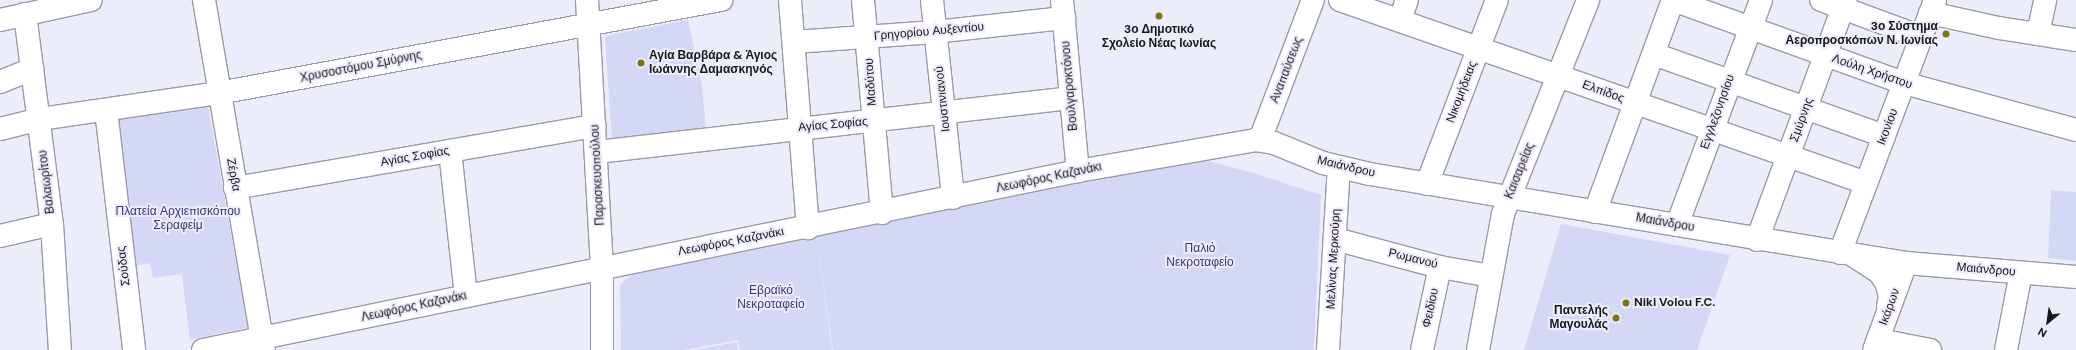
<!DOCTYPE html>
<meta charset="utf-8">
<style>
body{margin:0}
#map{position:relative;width:2076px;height:350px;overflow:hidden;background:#ecedfa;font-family:"DM Sans",sans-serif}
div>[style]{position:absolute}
.green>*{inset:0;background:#d5d7f7}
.roads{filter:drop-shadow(1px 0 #9a9ba7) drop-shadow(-1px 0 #9a9ba7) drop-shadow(0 1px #9a9ba7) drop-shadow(0 -1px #9a9ba7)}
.minor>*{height:22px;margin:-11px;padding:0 11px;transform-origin:11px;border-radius:11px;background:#fff}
.major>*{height:22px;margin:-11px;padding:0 11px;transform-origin:11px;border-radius:11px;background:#fff}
.dots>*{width:11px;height:11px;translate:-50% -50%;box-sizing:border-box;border:2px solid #ecedfa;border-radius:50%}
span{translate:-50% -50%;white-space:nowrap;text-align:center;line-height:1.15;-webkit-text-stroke:4px #ecedfa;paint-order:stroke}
.poi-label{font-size:12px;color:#17171c;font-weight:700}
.right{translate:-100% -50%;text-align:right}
.left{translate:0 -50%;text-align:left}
.street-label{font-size:12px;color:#17171c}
.park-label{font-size:12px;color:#383579}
.north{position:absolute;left:2028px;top:302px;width:40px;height:40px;-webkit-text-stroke:3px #ecedfa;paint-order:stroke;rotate:209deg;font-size:11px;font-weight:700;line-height:16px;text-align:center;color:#17171c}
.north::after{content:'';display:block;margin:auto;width:14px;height:18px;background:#17171c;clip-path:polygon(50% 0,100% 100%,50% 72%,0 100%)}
</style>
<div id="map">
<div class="green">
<i style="clip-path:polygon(688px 20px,702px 85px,706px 131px,612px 142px,605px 36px)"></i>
<i style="clip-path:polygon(208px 106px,248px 327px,190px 340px,182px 274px,153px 278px,150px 263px,134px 266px,117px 119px)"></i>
<i style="clip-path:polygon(1199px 159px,1251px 172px,1321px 195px,1314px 350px,833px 350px,816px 236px)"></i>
<i style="clip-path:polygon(2051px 190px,2076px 192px,2076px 261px,2048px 258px)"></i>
<i style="clip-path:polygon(1561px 224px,1730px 255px,1697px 350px,1524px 350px)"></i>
<i style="clip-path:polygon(816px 236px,832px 350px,740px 350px,738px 340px,685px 350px,621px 350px,620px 285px,631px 275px)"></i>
<i style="clip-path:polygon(737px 342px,738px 350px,693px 350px)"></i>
</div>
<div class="roads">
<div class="minor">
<i style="left:204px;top:0;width:355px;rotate:80.3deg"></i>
<i style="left:587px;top:0;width:268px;rotate:86.8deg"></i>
<i style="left:602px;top:268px;width:82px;rotate:90deg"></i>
<i style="left:790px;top:0;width:229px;rotate:85.5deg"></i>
<i style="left:863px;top:0;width:214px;rotate:84.9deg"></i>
<i style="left:932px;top:0;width:199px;rotate:83.9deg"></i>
<i style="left:1062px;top:0;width:172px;rotate:84.7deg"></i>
<i style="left:1340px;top:0;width:557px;rotate:19.18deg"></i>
<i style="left:1673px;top:0;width:245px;rotate:19.8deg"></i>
<i style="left:1904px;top:83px;width:178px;rotate:15.3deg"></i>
<i style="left:1821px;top:0;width:107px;rotate:20.3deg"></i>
<i style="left:1930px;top:13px;width:71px;rotate:12.3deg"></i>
<i style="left:1999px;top:28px;width:78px;rotate:8.9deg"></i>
<i style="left:25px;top:14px;width:212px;rotate:82.7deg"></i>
<i style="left:52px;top:224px;width:126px;rotate:86.4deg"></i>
<i style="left:0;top:20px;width:93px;rotate:-12.4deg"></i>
<i style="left:1400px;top:20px;width:21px;rotate:-71deg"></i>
<i style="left:2038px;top:34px;width:35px;rotate:-78deg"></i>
<i style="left:794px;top:42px;width:141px;rotate:-4.1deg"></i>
<i style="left:935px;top:32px;width:130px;rotate:-6.2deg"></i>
<i style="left:1654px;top:54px;width:244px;rotate:19.6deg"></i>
<i style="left:0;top:82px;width:35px;rotate:-22deg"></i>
<i style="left:106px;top:110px;width:242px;rotate:83.3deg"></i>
<i style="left:0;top:129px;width:41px;rotate:-14deg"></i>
<i style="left:40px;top:119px;width:181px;rotate:-8.3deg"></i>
<i style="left:219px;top:93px;width:511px;rotate:-10.5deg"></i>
<i style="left:1260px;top:140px;width:150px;rotate:-69.3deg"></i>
<i style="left:450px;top:151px;width:145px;rotate:83.7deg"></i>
<i style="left:597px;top:152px;width:476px;rotate:-6.5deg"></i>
<i style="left:1427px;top:184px;width:197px;rotate:-69.2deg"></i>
<i style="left:235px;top:188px;width:365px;rotate:-9.8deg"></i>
<i style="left:1595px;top:212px;width:226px;rotate:-69.8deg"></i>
<i style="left:1677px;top:225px;width:240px;rotate:-69.5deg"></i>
<i style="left:0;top:236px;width:53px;rotate:-13deg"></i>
<i style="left:1335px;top:239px;width:109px;rotate:14.9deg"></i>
<i style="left:1440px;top:267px;width:52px;rotate:10deg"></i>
<i style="left:1757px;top:240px;width:256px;rotate:-69.7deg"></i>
<i style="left:1840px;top:253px;width:270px;rotate:-69.4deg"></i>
<i style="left:1878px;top:340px;width:53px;rotate:10.9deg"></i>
<i style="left:203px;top:350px;width:893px;rotate:-11.56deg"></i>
<i style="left:1078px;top:171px;width:180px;rotate:-9.9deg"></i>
<i style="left:1255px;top:140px;width:19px;rotate:9deg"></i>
<i style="left:1274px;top:143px;width:53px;rotate:22.2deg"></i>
<i style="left:1323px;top:163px;width:48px;rotate:13.2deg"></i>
<i style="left:1370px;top:174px;width:543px;rotate:9.43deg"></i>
<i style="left:1328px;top:350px;width:183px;rotate:-86.6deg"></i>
<i style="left:1422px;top:350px;width:85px;rotate:-77.8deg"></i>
<i style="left:1478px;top:350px;width:138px;rotate:-79.6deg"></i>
<i style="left:1503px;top:214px;width:230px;rotate:-68.3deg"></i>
<i style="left:2006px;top:350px;width:78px;rotate:-79deg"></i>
</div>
<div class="major">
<i style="left:1854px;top:256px;width:30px;rotate:33deg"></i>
<i style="left:1879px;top:272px;width:12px;rotate:55deg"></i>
<i style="left:1886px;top:282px;width:15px;rotate:74deg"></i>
<i style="left:1890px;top:296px;width:10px;rotate:101deg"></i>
<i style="left:1874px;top:350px;width:93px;rotate:-69.8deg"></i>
<i style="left:1906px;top:263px;width:171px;rotate:4.7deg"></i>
</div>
</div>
<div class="dots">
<i style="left:1159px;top:16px;background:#7f7315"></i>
<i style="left:1946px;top:34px;background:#7f7315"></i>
<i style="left:641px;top:63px;background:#7f7315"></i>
<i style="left:1626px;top:303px;background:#7f7315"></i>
<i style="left:1616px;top:318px;background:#7f7315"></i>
</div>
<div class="poi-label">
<span class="right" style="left:1938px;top:34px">3ο Σύστημα<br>Αεροπροσκόπων Ν. Ιωνίας</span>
<span style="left:1159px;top:37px">3ο Δημοτικό<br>Σχολείο Νέας Ιωνίας</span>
<span class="left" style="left:649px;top:63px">Αγία Βαρβάρα &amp; Άγιος<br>Ιωάννης Δαμασκηνός</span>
<span class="left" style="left:1634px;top:303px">Niki Volou F.C.</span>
<span class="right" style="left:1608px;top:318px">Παντελής<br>Μαγουλάς</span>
</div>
<div class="street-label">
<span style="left:929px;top:32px;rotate:-5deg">Γρηγορίου Αυξεντίου</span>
<span style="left:361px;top:67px;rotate:-11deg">Χρυσοστόμου Σμύρνης</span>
<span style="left:1287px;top:70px;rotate:-69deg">Αναπαύσεως</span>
<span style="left:1872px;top:72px;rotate:19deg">Λούλη Χρήστου</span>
<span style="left:871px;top:82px;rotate:-94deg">Μαδύτου</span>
<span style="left:1070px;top:86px;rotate:-95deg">Βουλγαροκτόνου</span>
<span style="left:1462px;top:92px;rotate:-69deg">Νικομήδειας</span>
<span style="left:1603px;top:92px;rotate:20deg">Ελπίδος</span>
<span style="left:943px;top:99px;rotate:-96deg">Ιουστινιανού</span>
<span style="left:1718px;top:112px;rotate:-70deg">Εγγλεζονησίου</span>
<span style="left:1802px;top:120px;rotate:-70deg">Σμύρνης</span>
<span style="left:833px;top:125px;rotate:-5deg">Αγίας Σοφίας</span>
<span style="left:1888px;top:127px;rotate:-69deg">Ικονίου</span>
<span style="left:415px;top:157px;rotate:-10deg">Αγίας Σοφίας</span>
<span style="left:1346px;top:167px;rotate:13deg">Μαιάνδρου</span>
<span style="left:1520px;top:171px;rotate:-68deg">Καισαρείας</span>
<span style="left:233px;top:175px;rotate:80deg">Ζέρβα</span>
<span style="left:598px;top:175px;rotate:-93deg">Παρασκευοπούλου</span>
<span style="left:1049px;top:178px;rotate:-12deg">Λεωφόρος Καζανάκι</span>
<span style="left:47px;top:182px;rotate:-97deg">Βαλαωρίτου</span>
<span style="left:1665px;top:223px;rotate:10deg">Μαιάνδρου</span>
<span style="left:731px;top:242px;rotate:-11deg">Λεωφόρος Καζανάκι</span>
<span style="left:1334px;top:259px;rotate:-87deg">Μελίνας Μερκούρη</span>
<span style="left:1413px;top:259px;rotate:14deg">Ρωμανού</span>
<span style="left:124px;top:266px;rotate:-97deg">Σούδας</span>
<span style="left:1986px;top:270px;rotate:5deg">Μαιάνδρου</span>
<span style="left:414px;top:307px;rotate:-12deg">Λεωφόρος Καζανάκι</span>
<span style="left:1890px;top:307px;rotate:-70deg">Ικάρων</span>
<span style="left:1431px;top:308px;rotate:-78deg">Φειδίου</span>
</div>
<div class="park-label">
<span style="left:178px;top:219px">Πλατεία Αρχιεπισκόπου<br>Σεραφείμ</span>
<span style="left:1200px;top:256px">Παλιό<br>Νεκροταφείο</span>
<span style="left:771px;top:298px">Εβραϊκό<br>Νεκροταφείο</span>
</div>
<div class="north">N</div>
</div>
